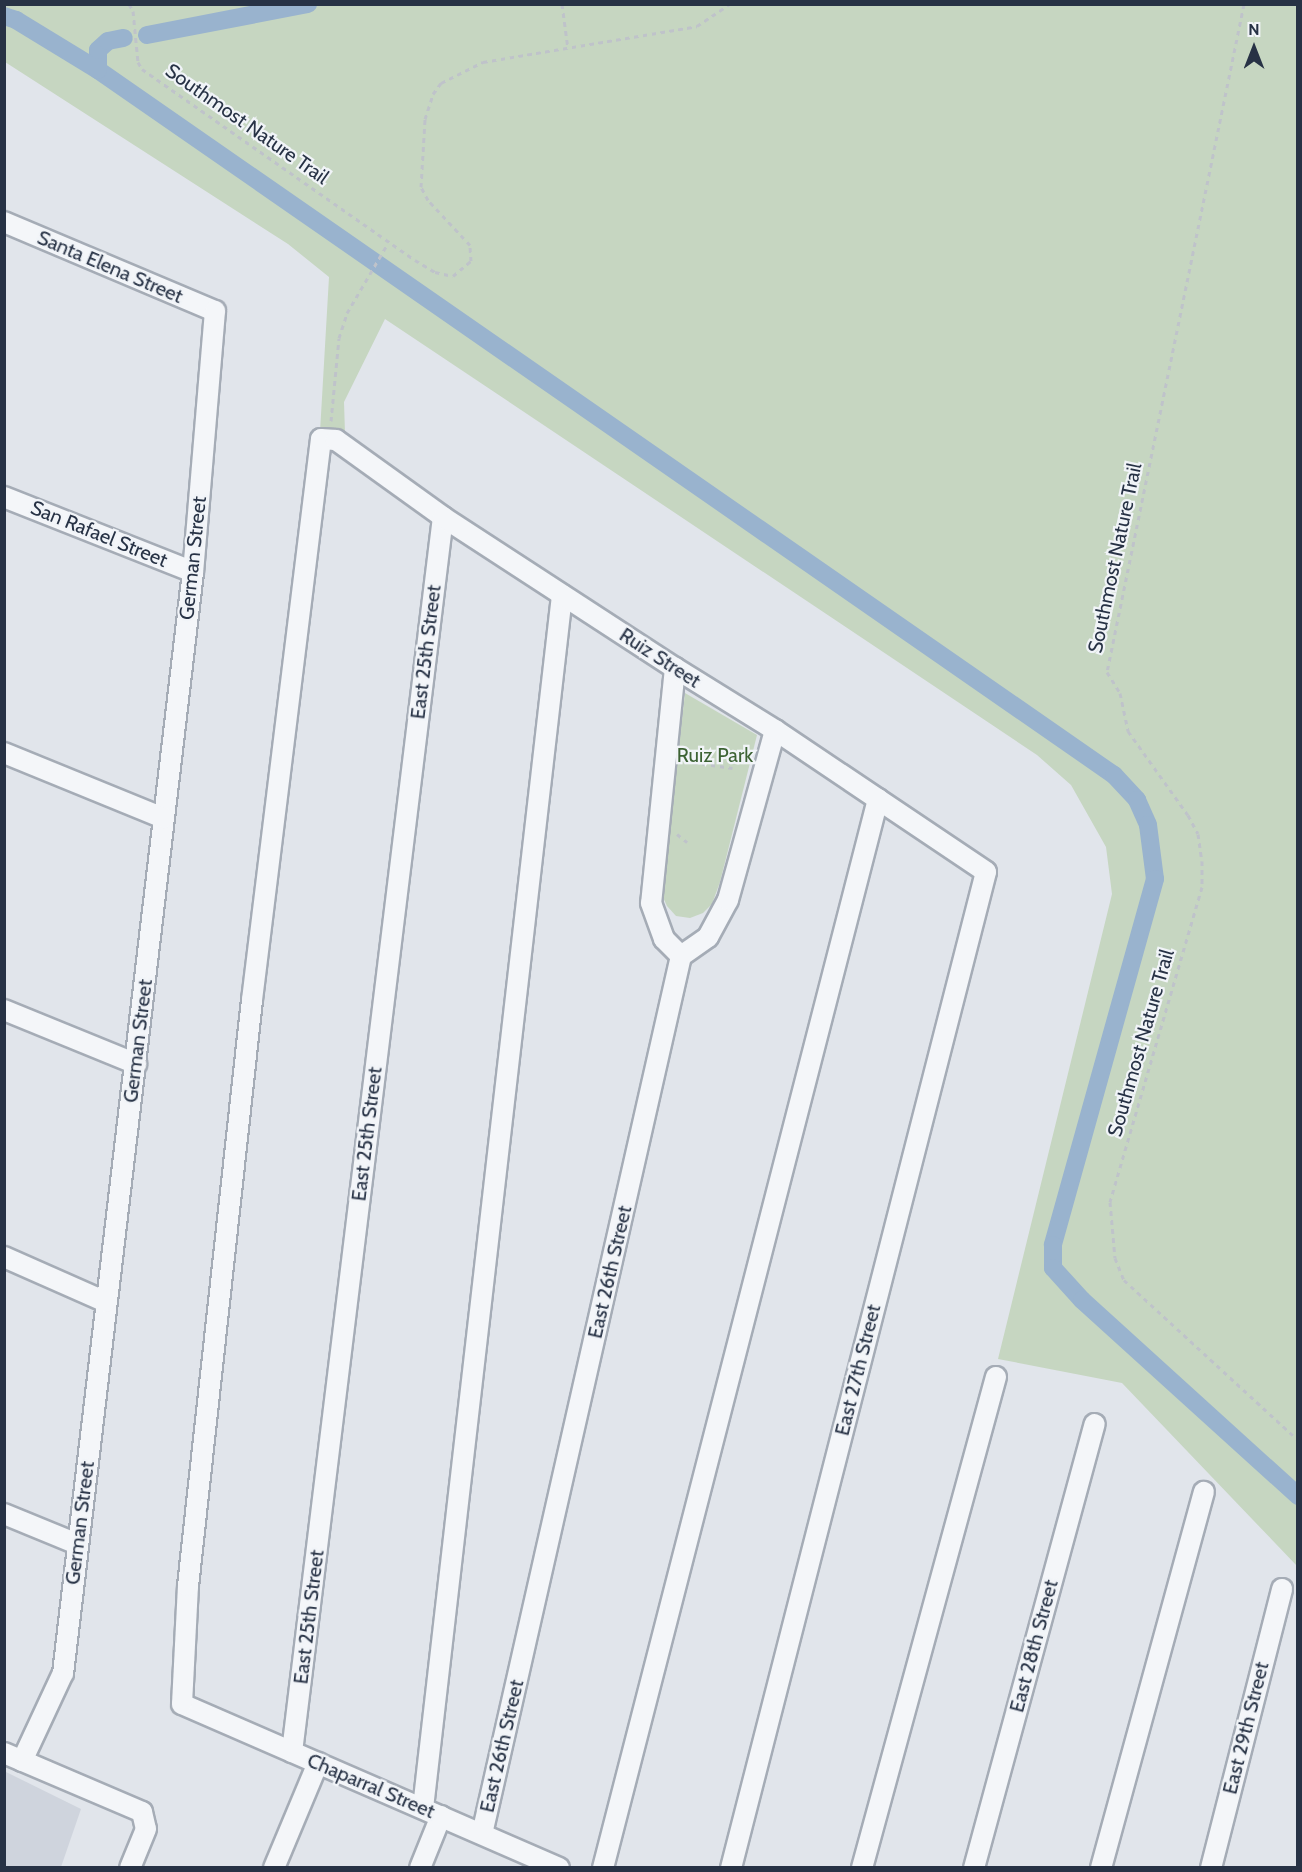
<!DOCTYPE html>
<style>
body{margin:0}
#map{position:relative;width:1302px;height:1872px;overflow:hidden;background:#e1e5eb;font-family:Cabin,sans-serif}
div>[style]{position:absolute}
.built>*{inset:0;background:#cfd4dd}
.green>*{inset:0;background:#c6d6c1}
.canal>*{height:18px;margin:-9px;padding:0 9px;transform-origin:9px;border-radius:9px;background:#99b3ce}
.path>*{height:3px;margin-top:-1.5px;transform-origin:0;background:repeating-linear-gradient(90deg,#bfc3ca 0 4.5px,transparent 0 9px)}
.roads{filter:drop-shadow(2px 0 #a5acb6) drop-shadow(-2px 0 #a5acb6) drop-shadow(0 2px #a5acb6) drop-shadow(0 -2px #a5acb6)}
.minor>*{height:20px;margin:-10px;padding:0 10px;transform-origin:10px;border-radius:10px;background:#f4f6f9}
span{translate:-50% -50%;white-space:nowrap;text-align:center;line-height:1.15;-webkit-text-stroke:4.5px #f1f4f8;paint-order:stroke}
.street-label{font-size:20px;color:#273245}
.park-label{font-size:20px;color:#3c6233}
.frame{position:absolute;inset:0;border:6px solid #273245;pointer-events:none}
.north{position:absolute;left:1224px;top:18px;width:60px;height:60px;-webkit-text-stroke:4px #f1f4f8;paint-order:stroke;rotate:0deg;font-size:16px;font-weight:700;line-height:24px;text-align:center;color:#273245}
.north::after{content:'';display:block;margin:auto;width:21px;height:27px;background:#273245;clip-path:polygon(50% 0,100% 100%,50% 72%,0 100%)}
</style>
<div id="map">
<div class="built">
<i style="clip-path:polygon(4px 1771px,81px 1809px,61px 1867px,5px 1867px)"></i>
</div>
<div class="green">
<i style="clip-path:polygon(5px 4px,1297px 5px,1297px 1566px,1122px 1383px,998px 1359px,1112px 894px,1106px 847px,1071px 785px,1037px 755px,385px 319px,344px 402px,345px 433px,320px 432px,329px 277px,288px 244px,5px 62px)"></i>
<i style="clip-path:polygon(685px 693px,757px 735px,720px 882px,712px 904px,703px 913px,690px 918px,676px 916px,667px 906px,662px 895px)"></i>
</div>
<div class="canal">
<i style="left:4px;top:16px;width:13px;rotate:18deg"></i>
<i style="left:16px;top:20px;width:96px;rotate:31.4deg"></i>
<i style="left:98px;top:70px;width:1237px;rotate:34.76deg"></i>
<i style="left:1114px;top:775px;width:34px;rotate:47deg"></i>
<i style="left:1137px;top:800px;width:27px;rotate:66deg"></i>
<i style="left:1148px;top:825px;width:54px;rotate:82.6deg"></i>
<i style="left:1155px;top:879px;width:380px;rotate:105.6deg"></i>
<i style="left:1053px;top:1245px;width:23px;rotate:90deg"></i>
<i style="left:1053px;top:1268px;width:43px;rotate:47.8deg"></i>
<i style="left:1082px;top:1300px;width:292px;rotate:42.2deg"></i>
<i style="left:147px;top:35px;width:164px;rotate:-10.9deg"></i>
<i style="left:98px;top:70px;width:20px;rotate:-90deg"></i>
<i style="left:98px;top:50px;width:13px;rotate:-42deg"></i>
<i style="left:108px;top:41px;width:16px;rotate:-11deg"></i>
</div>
<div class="path">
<i style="left:41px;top:4px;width:27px"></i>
<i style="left:129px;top:4px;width:8px;rotate:60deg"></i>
<i style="left:133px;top:11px;width:51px;rotate:84.4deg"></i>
<i style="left:138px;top:62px;width:8px;rotate:60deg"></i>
<i style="left:142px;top:69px;width:333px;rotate:35deg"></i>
<i style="left:415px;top:260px;width:23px;rotate:31deg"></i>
<i style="left:435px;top:272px;width:18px;rotate:13deg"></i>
<i style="left:453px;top:276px;width:23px;rotate:-40deg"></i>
<i style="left:471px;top:261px;width:16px;rotate:-94deg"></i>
<i style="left:470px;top:245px;width:62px;rotate:-133deg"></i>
<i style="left:428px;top:200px;width:15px;rotate:-118deg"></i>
<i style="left:421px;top:187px;width:68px;rotate:-86.6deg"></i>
<i style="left:425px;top:119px;width:26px;rotate:-72deg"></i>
<i style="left:433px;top:94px;width:14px;rotate:-54deg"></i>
<i style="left:441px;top:83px;width:47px;rotate:-26.6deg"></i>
<i style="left:483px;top:62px;width:217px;rotate:-9.5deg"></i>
<i style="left:697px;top:26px;width:40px;rotate:-34deg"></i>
<i style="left:562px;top:4px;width:45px;rotate:82.4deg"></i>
<i style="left:1244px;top:4px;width:682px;rotate:101.59deg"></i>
<i style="left:1107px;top:672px;width:25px;rotate:58deg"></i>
<i style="left:1120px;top:693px;width:39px;rotate:78deg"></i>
<i style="left:1128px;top:731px;width:103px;rotate:54.5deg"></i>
<i style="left:1188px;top:815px;width:21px;rotate:62deg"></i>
<i style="left:1198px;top:834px;width:27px;rotate:82deg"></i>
<i style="left:1202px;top:861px;width:26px;rotate:90deg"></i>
<i style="left:1202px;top:887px;width:328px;rotate:106.3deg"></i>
<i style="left:1110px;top:1202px;width:56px;rotate:84.9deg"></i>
<i style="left:1115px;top:1258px;width:24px;rotate:68deg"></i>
<i style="left:1124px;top:1280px;width:236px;rotate:42.6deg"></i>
<i style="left:331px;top:421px;width:83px;rotate:-84.5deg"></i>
<i style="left:339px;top:338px;width:26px;rotate:-72deg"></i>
<i style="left:347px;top:313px;width:81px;rotate:-59.6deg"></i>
<i style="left:684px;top:761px;width:49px;rotate:8.3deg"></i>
<i style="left:677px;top:834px;width:13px;rotate:39deg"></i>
</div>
<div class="roads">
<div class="minor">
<i style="left:4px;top:222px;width:229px;rotate:22.9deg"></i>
<i style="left:215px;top:311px;width:262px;rotate:94.8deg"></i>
<i style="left:193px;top:572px;width:1109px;rotate:96.73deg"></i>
<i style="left:63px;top:1673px;width:97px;rotate:115deg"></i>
<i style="left:4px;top:497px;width:203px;rotate:21.6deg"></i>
<i style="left:675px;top:668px;width:236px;rotate:95.8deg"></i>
<i style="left:651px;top:903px;width:38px;rotate:70deg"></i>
<i style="left:664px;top:939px;width:24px;rotate:45deg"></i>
<i style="left:4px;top:753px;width:172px;rotate:22.2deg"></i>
<i style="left:4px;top:1010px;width:143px;rotate:22.2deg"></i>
<i style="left:4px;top:1257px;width:111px;rotate:23.8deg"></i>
<i style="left:4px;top:1514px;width:79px;rotate:22.3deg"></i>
<i style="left:292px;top:1752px;width:1244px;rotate:-83.03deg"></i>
<i style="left:4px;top:1753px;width:150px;rotate:23.1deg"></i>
<i style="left:142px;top:1812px;width:17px;rotate:77deg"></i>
<i style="left:146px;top:1829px;width:42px;rotate:112.3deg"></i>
<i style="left:423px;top:1808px;width:1221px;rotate:-83.46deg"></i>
<i style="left:482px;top:1834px;width:900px;rotate:-77.23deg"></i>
<i style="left:681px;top:956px;width:33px;rotate:-35deg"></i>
<i style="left:708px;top:937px;width:42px;rotate:-61.6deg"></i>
<i style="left:728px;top:900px;width:176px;rotate:-74.5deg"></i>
<i style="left:274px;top:1868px;width:114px;rotate:-67.3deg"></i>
<i style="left:420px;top:1868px;width:56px;rotate:-68deg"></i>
<i style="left:559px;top:1868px;width:411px;rotate:-156.5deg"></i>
<i style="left:182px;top:1704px;width:118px;rotate:-87.1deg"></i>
<i style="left:188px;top:1586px;width:589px;rotate:-83.77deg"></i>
<i style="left:252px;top:1000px;width:565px;rotate:-82.99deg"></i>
<i style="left:321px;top:439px;width:15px;rotate:4deg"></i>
<i style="left:336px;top:440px;width:132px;rotate:35.7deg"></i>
<i style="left:443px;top:517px;width:277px;rotate:33.1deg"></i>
<i style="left:675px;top:668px;width:118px;rotate:31.8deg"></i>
<i style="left:775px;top:730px;width:254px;rotate:33.9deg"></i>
<i style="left:986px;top:872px;width:1028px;rotate:104.36deg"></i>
<i style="left:603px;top:1868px;width:1104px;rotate:-75.57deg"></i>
<i style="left:862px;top:1868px;width:509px;rotate:-74.74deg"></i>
<i style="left:974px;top:1868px;width:460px;rotate:-74.8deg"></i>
<i style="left:1101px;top:1868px;width:390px;rotate:-74.7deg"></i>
<i style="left:1211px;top:1868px;width:288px;rotate:-75.7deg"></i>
</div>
</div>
<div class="street-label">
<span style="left:247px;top:124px;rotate:35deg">Southmost Nature Trail</span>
<span style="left:110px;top:267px;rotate:23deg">Santa Elena Street</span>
<span style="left:99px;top:534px;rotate:22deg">San Rafael Street</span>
<span style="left:193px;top:558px;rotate:-84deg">German Street</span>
<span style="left:1115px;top:558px;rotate:-78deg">Southmost Nature Trail</span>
<span style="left:426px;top:652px;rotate:-83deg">East 25th Street</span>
<span style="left:660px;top:658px;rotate:33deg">Ruiz Street</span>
<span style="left:138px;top:1041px;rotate:-83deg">German Street</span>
<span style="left:1141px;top:1043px;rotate:-74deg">Southmost Nature Trail</span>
<span style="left:367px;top:1134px;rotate:-83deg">East 25th Street</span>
<span style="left:610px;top:1272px;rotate:-77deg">East 26th Street</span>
<span style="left:858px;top:1370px;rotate:-76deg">East 27th Street</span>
<span style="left:80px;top:1523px;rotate:-83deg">German Street</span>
<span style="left:309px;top:1617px;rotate:-83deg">East 25th Street</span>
<span style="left:1034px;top:1646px;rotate:-75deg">East 28th Street</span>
<span style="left:1246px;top:1728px;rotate:-76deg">East 29th Street</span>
<span style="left:502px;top:1746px;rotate:-77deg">East 26th Street</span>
<span style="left:371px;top:1786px;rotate:23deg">Chaparral Street</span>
</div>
<div class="park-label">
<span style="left:715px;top:755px">Ruiz Park</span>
</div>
<div class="frame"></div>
<div class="north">N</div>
</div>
